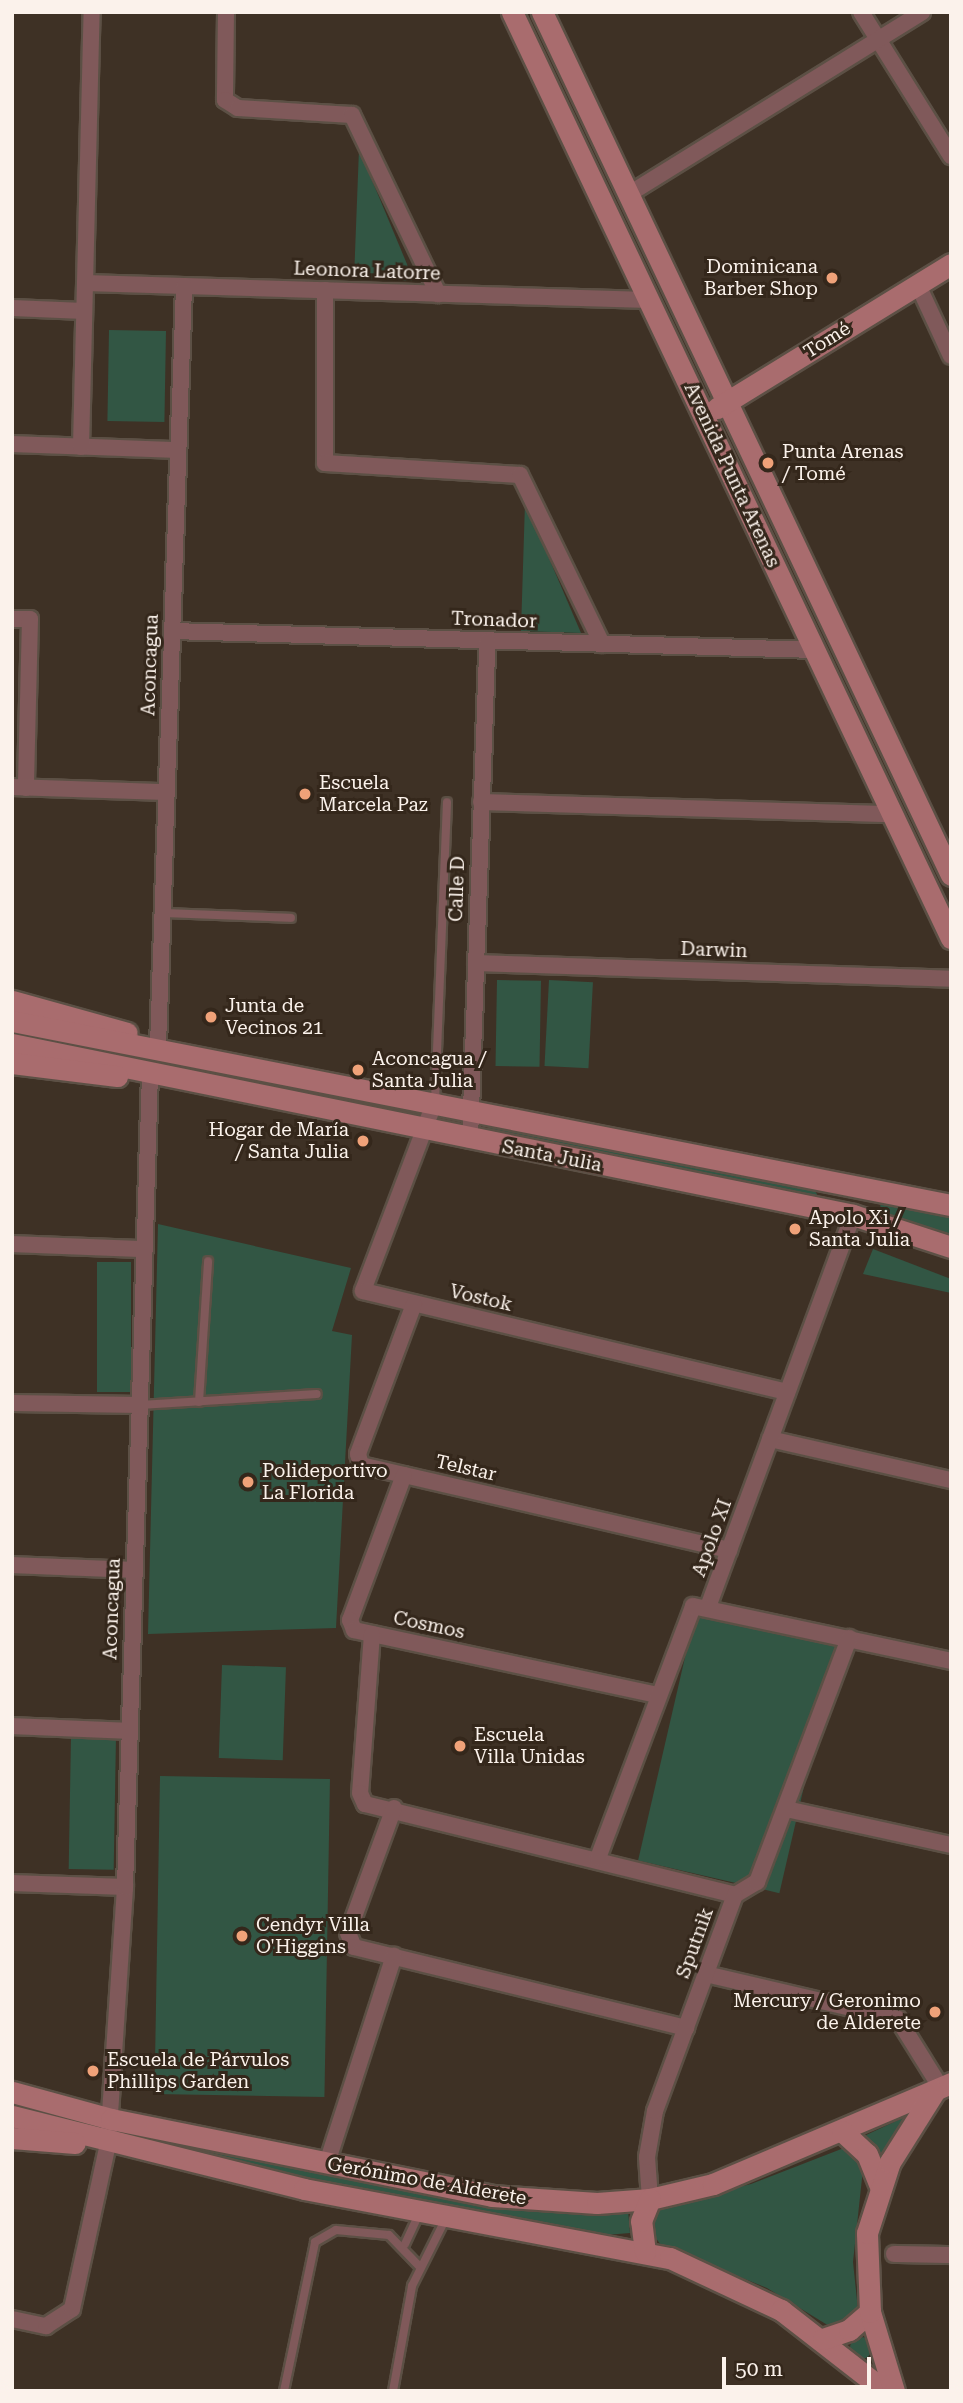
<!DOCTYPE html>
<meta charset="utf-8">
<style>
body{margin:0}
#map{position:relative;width:963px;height:2403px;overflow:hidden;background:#3e3125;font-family:"Roboto Serif",serif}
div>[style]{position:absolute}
.green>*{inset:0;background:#325644;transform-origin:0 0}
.round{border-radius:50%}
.roads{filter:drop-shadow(2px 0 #5c5045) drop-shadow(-2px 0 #5c5045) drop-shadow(0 2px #5c5045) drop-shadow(0 -2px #5c5045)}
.lane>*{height:8px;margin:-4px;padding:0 4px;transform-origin:4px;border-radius:4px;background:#80595a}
.street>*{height:16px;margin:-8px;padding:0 8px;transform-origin:8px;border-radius:8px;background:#80595a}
.secondary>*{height:21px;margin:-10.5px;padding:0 10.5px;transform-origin:10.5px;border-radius:10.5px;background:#a96c6e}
.dots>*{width:19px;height:19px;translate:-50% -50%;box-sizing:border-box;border:4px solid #34271b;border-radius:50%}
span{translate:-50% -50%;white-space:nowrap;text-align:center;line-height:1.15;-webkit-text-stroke:6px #34271b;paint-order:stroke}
.poi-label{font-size:19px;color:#fbf2eb}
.right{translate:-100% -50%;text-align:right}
.left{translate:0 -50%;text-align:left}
.street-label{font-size:19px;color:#fbf2eb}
.frame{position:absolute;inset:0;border:14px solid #fbf2eb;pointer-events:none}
.scale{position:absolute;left:722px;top:2357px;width:149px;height:32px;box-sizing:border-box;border:4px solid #fbf2eb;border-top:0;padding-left:9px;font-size:21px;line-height:24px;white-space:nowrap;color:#fbf2eb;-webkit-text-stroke:5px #34271b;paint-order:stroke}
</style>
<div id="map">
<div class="green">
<i style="clip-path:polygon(359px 149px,414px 281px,354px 279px)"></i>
<i style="left:109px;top:330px;width:57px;height:91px;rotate:1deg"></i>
<i style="clip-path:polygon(525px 502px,581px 633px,521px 631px)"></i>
<i style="left:497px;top:980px;width:44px;height:86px;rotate:1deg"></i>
<i style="left:549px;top:980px;width:44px;height:86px;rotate:3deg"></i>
<i style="clip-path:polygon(169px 1062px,418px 1110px,420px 1114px,170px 1067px)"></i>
<i style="clip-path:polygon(492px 1124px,814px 1189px,818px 1196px,487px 1131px)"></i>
<i style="clip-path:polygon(880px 1203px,951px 1216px,951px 1235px,881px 1211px)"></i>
<i style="clip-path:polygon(158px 1224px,351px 1268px,332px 1331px,352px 1335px,336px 1628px,148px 1634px)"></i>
<i style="clip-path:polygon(873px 1249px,951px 1279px,951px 1293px,863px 1274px)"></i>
<i style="left:97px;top:1262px;width:34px;height:130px"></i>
<i style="left:695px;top:1614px;width:145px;height:253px;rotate:13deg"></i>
<i style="left:222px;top:1665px;width:64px;height:93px;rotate:2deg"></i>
<i style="left:71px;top:1736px;width:45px;height:133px;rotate:1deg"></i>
<i style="left:160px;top:1776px;width:170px;height:318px;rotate:1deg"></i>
<i style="clip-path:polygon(909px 2115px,880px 2156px,877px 2156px,864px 2136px)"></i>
<i style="clip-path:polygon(125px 2135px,501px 2207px,628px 2210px,630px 2233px,606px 2235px,311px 2179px,125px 2140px)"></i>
<i style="clip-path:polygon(849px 2146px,863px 2169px,853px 2262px,858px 2310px,834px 2329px,767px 2288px,661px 2245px,652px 2233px,652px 2218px,662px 2206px,751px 2184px)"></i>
<i class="round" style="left:850px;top:2337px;width:22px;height:22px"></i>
</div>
<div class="roads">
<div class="lane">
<i style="left:162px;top:913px;width:129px;rotate:2.2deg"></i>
<i style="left:435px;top:1101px;width:299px;rotate:-87.7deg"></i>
<i style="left:199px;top:1402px;width:141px;rotate:-86.3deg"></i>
<i style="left:140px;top:1405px;width:177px;rotate:-3.6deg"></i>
<i style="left:405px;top:2244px;width:35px;rotate:-65deg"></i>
<i style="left:284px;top:2391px;width:152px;rotate:-78.2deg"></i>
<i style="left:315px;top:2242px;width:24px;rotate:-30deg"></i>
<i style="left:336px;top:2230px;width:53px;rotate:5.4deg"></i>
<i style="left:389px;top:2235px;width:43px;rotate:45.9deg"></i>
<i style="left:393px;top:2391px;width:107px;rotate:-79.7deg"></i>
<i style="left:412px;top:2286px;width:76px;rotate:-63.4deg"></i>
</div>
<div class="street">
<i style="left:226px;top:12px;width:88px;rotate:90.7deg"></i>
<i style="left:225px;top:100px;width:15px;rotate:32deg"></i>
<i style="left:238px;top:108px;width:114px;rotate:3.5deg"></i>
<i style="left:352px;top:115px;width:199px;rotate:64.3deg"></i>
<i style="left:861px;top:12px;width:170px;rotate:58deg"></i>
<i style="left:629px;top:194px;width:345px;rotate:-31.8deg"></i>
<i style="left:85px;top:283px;width:564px;rotate:1.73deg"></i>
<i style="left:918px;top:285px;width:78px;rotate:65.1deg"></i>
<i style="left:325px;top:290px;width:173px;rotate:90deg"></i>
<i style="left:325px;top:463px;width:195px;rotate:3.5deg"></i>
<i style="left:520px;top:475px;width:188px;rotate:64.1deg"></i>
<i style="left:12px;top:308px;width:72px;rotate:2.4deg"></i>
<i style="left:12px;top:444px;width:166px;rotate:2.1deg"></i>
<i style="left:81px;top:447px;width:435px;rotate:-88.6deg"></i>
<i style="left:12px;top:619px;width:18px"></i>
<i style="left:30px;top:619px;width:169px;rotate:91.4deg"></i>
<i style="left:172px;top:631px;width:643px;rotate:1.69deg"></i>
<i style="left:12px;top:787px;width:154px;rotate:1.9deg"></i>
<i style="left:481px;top:802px;width:411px;rotate:1.7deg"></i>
<i style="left:476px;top:963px;width:475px;rotate:1.9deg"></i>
<i style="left:158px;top:1046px;width:760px;rotate:-88.04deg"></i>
<i style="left:435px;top:1101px;width:203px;rotate:110.8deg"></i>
<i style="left:363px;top:1291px;width:436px;rotate:13.4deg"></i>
<i style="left:470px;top:1140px;width:499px;rotate:-88deg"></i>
<i style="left:12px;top:1244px;width:133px;rotate:2.2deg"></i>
<i style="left:414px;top:1304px;width:160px;rotate:110.5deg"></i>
<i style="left:358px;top:1454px;width:11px;rotate:75deg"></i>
<i style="left:361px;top:1465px;width:378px;rotate:13deg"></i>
<i style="left:12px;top:1403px;width:128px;rotate:0.9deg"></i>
<i style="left:770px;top:1439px;width:186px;rotate:12.8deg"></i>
<i style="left:404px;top:1475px;width:155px;rotate:110.4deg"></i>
<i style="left:350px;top:1620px;width:11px;rotate:68deg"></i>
<i style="left:354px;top:1630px;width:310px;rotate:12.1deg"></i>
<i style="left:12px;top:1565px;width:122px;rotate:2.3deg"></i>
<i style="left:708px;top:1607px;width:418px;rotate:-69.7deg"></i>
<i style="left:372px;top:1634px;width:159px;rotate:94.3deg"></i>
<i style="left:360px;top:1793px;width:12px;rotate:66deg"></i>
<i style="left:365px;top:1804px;width:381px;rotate:13.8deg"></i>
<i style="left:12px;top:1726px;width:118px;rotate:2.4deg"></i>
<i style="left:394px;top:1808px;width:133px;rotate:110.2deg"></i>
<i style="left:348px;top:1933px;width:15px;rotate:67deg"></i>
<i style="left:354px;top:1947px;width:342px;rotate:13.7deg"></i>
<i style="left:786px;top:1809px;width:169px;rotate:12.3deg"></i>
<i style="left:598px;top:1858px;width:269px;rotate:-69.3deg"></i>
<i style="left:693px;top:1606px;width:264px;rotate:12deg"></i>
<i style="left:12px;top:1883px;width:113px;rotate:2deg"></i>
<i style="left:735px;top:1895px;width:26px;rotate:-31deg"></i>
<i style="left:757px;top:1882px;width:261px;rotate:-69.3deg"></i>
<i style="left:706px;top:1974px;width:197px;rotate:13.2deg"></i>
<i style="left:898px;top:2019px;width:81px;rotate:58.1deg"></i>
<i style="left:327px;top:2163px;width:218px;rotate:-72.1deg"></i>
<i style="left:650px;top:2199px;width:42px;rotate:-94.1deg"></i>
<i style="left:647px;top:2157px;width:47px;rotate:-80.1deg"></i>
<i style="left:655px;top:2111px;width:230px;rotate:-69.7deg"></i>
<i style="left:894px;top:2254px;width:57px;rotate:1deg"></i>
<i style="left:12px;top:2319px;width:35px;rotate:12deg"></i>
<i style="left:46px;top:2326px;width:31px;rotate:-33deg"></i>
<i style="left:72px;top:2309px;width:169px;rotate:-77.7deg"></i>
<i style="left:108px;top:2144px;width:258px;rotate:-86.2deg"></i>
<i style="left:125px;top:1887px;width:813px;rotate:-88.24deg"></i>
</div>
<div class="secondary">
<i style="left:512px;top:12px;width:1025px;rotate:64.64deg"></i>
<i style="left:542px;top:12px;width:955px;rotate:64.64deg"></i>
<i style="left:717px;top:408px;width:275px;rotate:-31.6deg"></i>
<i style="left:12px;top:1001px;width:119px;rotate:15.5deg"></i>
<i style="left:12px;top:1021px;width:957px;rotate:11.09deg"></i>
<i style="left:12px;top:1044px;width:858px;rotate:11.49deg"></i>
<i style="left:853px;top:1215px;width:103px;rotate:18.1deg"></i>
<i style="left:12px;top:1063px;width:106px;rotate:7.1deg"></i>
<i style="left:12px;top:2092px;width:103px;rotate:15.3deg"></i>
<i style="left:111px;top:2119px;width:389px;rotate:11.4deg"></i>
<i style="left:492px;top:2196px;width:105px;rotate:3.8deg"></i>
<i style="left:597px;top:2203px;width:53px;rotate:-4.3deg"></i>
<i style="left:650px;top:2199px;width:65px;rotate:-13.4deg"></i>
<i style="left:713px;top:2184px;width:259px;rotate:-23deg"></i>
<i style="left:12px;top:2116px;width:301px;rotate:14deg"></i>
<i style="left:304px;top:2189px;width:372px;rotate:10.7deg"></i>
<i style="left:670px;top:2258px;width:123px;rotate:25.1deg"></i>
<i style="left:781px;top:2310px;width:132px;rotate:37.9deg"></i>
<i style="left:842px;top:2131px;width:34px;rotate:43deg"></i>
<i style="left:867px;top:2154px;width:35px;rotate:68deg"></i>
<i style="left:12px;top:2138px;width:63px;rotate:4.5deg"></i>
<i style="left:645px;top:2252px;width:31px;rotate:-97deg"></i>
<i style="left:641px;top:2221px;width:24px;rotate:-68deg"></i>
<i style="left:823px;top:2339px;width:28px;rotate:-19deg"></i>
<i style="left:849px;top:2330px;width:28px;rotate:-41deg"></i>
<i style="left:894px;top:2391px;width:83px;rotate:-106.9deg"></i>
<i style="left:870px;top:2312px;width:79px;rotate:-92.2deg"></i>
<i style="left:867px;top:2233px;width:75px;rotate:-72.1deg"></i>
<i style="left:890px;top:2162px;width:83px;rotate:-57.8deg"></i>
</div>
</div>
<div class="dots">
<i style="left:832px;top:278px;background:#f0a279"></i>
<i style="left:768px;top:463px;background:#f0a279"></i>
<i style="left:305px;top:794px;background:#f0a279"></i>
<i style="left:211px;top:1017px;background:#f0a279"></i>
<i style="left:358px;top:1070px;background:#f0a279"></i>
<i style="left:363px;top:1141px;background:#f0a279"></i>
<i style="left:795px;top:1229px;background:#f0a279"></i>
<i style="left:248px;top:1482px;background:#f0a279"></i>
<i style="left:460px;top:1746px;background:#f0a279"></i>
<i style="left:242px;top:1936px;background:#f0a279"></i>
<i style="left:935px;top:2012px;background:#f0a279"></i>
<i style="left:93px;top:2071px;background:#f0a279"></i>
</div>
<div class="poi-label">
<span class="right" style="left:818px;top:278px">Dominicana<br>Barber Shop</span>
<span class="left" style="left:782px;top:463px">Punta Arenas<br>/ Tomé</span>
<span class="left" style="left:319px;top:794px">Escuela<br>Marcela Paz</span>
<span class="left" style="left:225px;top:1017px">Junta de<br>Vecinos 21</span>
<span class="left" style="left:372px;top:1070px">Aconcagua /<br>Santa Julia</span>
<span class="right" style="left:349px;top:1141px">Hogar de María<br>/ Santa Julia</span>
<span class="left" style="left:809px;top:1229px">Apolo Xi /<br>Santa Julia</span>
<span class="left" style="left:262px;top:1482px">Polideportivo<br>La Florida</span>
<span class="left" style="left:474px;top:1746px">Escuela<br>Villa Unidas</span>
<span class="left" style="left:256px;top:1936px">Cendyr Villa<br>O'Higgins</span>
<span class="right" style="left:921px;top:2012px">Mercury / Geronimo<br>de Alderete</span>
<span class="left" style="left:107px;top:2071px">Escuela de Párvulos<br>Phillips Garden</span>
</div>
<div class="street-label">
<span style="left:367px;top:271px;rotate:2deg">Leonora Latorre</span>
<span style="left:827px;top:340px;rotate:-32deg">Tomé</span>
<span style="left:732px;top:475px;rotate:65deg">Avenida Punta Arenas</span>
<span style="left:494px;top:620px;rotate:2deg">Tronador</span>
<span style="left:150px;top:665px;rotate:-88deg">Aconcagua</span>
<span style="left:457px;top:889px;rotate:-88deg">Calle D</span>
<span style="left:714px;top:950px;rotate:2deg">Darwin</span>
<span style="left:552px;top:1156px;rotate:11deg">Santa Julia</span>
<span style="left:481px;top:1298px;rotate:13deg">Vostok</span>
<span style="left:466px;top:1468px;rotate:13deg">Telstar</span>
<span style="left:712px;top:1538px;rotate:-70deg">Apolo XI</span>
<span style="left:112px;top:1609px;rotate:-88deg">Aconcagua</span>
<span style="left:429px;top:1625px;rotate:12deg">Cosmos</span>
<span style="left:695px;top:1943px;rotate:-70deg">Sputnik</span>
<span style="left:427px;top:2181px;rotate:10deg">Gerónimo de Alderete</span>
</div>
<div class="frame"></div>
<div class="scale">50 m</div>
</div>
